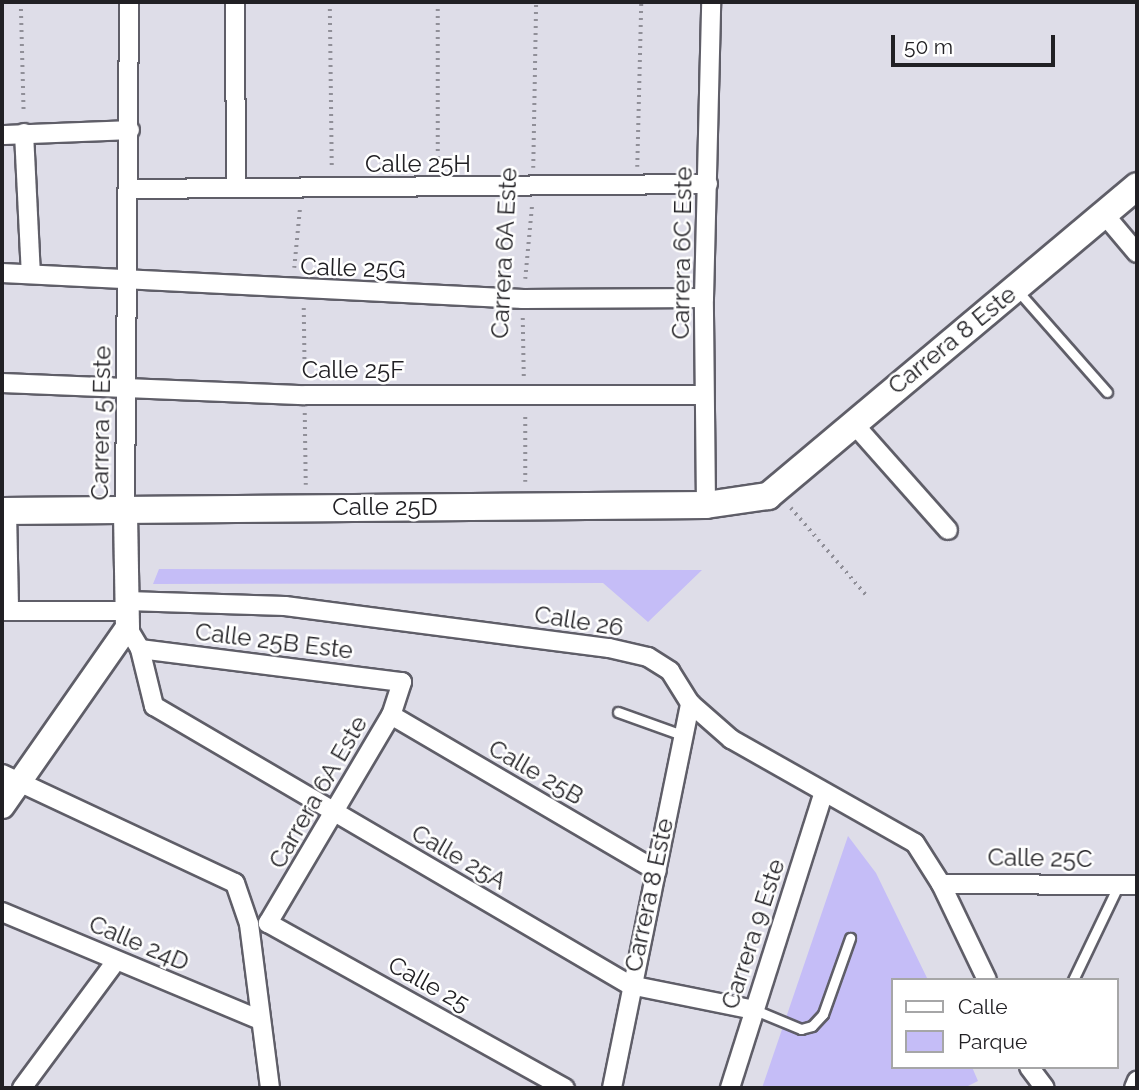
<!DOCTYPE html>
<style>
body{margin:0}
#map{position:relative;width:1139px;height:1090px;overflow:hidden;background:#dedde8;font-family:Raleway,sans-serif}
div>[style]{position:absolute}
.green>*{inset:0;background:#c5bdf7}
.path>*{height:3.5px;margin-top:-1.75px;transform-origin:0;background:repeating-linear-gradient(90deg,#908f98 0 2px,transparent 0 7px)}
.roads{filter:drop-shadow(2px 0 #5f5e68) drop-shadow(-2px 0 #5f5e68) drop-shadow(0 2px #5f5e68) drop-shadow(0 -2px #5f5e68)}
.service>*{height:9px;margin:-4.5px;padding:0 4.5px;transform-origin:4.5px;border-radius:4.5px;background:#fff}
.minor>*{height:18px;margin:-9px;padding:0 9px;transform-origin:9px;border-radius:9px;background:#fff}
.tertiary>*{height:23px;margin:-11.5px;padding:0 11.5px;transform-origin:11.5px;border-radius:11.5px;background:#fff}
.secondary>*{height:26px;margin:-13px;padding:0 13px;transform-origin:13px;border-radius:13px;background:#fff}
span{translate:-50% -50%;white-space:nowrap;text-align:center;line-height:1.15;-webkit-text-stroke:5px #fff;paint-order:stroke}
.street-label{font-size:24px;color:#212024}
.frame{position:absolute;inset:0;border:4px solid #212024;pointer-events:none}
.legend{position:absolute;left:891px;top:978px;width:228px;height:91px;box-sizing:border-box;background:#fff;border:2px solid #a6a6a7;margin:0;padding:9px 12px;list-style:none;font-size:21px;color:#212024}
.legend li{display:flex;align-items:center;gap:14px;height:35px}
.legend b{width:35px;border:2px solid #a6a6a7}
.scale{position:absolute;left:891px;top:35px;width:164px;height:32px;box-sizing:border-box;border:4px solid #212024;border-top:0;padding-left:9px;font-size:21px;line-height:24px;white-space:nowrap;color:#212024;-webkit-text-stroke:5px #fff;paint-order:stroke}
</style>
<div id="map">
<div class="green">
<i style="clip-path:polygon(159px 569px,702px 570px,648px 622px,603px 583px,153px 584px)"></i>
<i style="clip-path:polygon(848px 836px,876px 873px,928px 980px,892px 980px,892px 1067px,972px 1067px,978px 1081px,964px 1088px,762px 1088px)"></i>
</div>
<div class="path">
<i style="left:21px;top:2px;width:112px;rotate:88.5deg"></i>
<i style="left:330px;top:2px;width:166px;rotate:89.3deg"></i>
<i style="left:438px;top:2px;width:166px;rotate:90deg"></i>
<i style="left:637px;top:167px;width:165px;rotate:-88.6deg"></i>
<i style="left:533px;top:168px;width:166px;rotate:-89deg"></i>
<i style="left:294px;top:268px;width:62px;rotate:-84.5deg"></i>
<i style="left:525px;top:279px;width:76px;rotate:-84.7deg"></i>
<i style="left:304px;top:308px;width:69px;rotate:89.2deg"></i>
<i style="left:523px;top:318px;width:59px;rotate:89deg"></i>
<i style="left:305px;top:413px;width:72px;rotate:89.2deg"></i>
<i style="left:525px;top:482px;width:69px;rotate:-90deg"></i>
<i style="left:791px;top:508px;width:115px;rotate:49.2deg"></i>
</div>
<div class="roads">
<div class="service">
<i style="left:1017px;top:290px;width:136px;rotate:48.6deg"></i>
<i style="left:618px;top:712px;width:68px;rotate:19.8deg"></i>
<i style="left:1073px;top:980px;width:106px;rotate:-64.4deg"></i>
<i style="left:755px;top:1010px;width:50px;rotate:22.4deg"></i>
<i style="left:801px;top:1029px;width:11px;rotate:-15deg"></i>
<i style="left:812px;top:1026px;width:16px;rotate:-47deg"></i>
<i style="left:823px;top:1014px;width:81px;rotate:-70.4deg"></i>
</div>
<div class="minor">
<i style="left:235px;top:2px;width:186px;rotate:89.7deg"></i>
<i style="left:24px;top:133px;width:141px;rotate:87.2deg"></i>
<i style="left:2px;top:135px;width:128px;rotate:-2.2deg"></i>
<i style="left:130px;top:189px;width:578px;rotate:-0.5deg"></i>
<i style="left:1104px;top:214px;width:51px;rotate:49.8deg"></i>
<i style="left:2px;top:273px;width:522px;rotate:2.86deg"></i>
<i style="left:523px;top:299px;width:181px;rotate:-0.3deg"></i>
<i style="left:2px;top:383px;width:303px;rotate:2.3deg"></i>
<i style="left:305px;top:395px;width:399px"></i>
<i style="left:853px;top:423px;width:143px;rotate:48.4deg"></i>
<i style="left:706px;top:505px;width:207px;rotate:-90.6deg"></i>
<i style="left:704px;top:298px;width:296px;rotate:-88.6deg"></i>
<i style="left:125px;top:510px;width:508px;rotate:-89.55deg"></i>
<i style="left:7px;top:511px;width:99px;rotate:88.8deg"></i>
<i style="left:127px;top:601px;width:158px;rotate:1.8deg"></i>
<i style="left:285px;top:606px;width:327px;rotate:7.4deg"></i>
<i style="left:609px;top:648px;width:40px;rotate:13deg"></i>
<i style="left:648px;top:657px;width:26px;rotate:32deg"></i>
<i style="left:670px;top:671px;width:38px;rotate:58deg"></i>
<i style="left:690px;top:703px;width:55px;rotate:41.3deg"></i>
<i style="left:731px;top:739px;width:211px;rotate:29.5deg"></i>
<i style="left:915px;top:843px;width:49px;rotate:57.6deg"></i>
<i style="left:941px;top:884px;width:106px;rotate:64.4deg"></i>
<i style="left:2px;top:611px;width:125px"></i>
<i style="left:127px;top:627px;width:26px;rotate:59deg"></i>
<i style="left:140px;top:649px;width:59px;rotate:76.2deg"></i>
<i style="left:154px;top:706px;width:552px;rotate:30.38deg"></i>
<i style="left:630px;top:985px;width:126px;rotate:11.4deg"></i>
<i style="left:140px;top:649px;width:264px;rotate:7.2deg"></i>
<i style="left:402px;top:682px;width:35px;rotate:108deg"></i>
<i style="left:391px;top:715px;width:242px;rotate:120.6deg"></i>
<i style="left:391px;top:715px;width:308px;rotate:30.4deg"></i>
<i style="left:2px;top:774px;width:257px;rotate:25.1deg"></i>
<i style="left:235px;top:883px;width:43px;rotate:71.1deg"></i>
<i style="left:249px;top:924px;width:165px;rotate:82.7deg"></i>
<i style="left:941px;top:884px;width:196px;rotate:0.3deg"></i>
<i style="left:2px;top:912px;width:277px;rotate:22.7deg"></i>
<i style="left:268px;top:923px;width:340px;rotate:29.1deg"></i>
<i style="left:1029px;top:1067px;width:26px;rotate:53deg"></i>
<i style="left:22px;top:1088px;width:158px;rotate:-53.5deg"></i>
<i style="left:612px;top:1088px;width:393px;rotate:-78.5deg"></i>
<i style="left:730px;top:1088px;width:307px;rotate:-72.4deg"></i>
<i style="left:1134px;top:1088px;width:8px;rotate:-67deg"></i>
</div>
<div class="tertiary">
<i style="left:2px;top:806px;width:218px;rotate:-55.1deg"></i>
<i style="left:127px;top:627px;width:117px;rotate:-91deg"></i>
</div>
<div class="secondary">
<i style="left:2px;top:511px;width:704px;rotate:-0.49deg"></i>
<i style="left:706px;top:505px;width:63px;rotate:-8.3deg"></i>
<i style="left:768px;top:496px;width:482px;rotate:-40deg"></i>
</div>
</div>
<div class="street-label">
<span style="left:418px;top:164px">Calle 25H</span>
<span style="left:504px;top:253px;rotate:-87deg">Carrera 6A Este</span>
<span style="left:682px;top:253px;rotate:-89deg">Carrera 6C Este</span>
<span style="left:353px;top:268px;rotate:2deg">Calle 25G</span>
<span style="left:952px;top:340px;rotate:-39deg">Carrera 8 Este</span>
<span style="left:353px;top:370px">Calle 25F</span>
<span style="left:101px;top:423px;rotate:-89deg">Carrera 5 Este</span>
<span style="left:385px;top:507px">Calle 25D</span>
<span style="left:579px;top:621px;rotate:9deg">Calle 26</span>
<span style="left:274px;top:641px;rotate:7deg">Calle 25B Este</span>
<span style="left:536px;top:772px;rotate:30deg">Calle 25B</span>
<span style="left:318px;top:792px;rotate:-60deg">Carrera 6A Este</span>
<span style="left:459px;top:857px;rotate:30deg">Calle 25A</span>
<span style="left:1040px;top:858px;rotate:1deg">Calle 25C</span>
<span style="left:649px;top:895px;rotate:-78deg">Carrera 8 Este</span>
<span style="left:753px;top:934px;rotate:-72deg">Carrera 9 Este</span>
<span style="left:139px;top:943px;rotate:23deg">Calle 24D</span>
<span style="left:429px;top:984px;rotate:29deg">Calle 25</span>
</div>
<div class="frame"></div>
<ul class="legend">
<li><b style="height:9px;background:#fff"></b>Calle</li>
<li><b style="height:19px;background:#c5bdf7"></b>Parque</li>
</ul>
<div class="scale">50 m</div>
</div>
